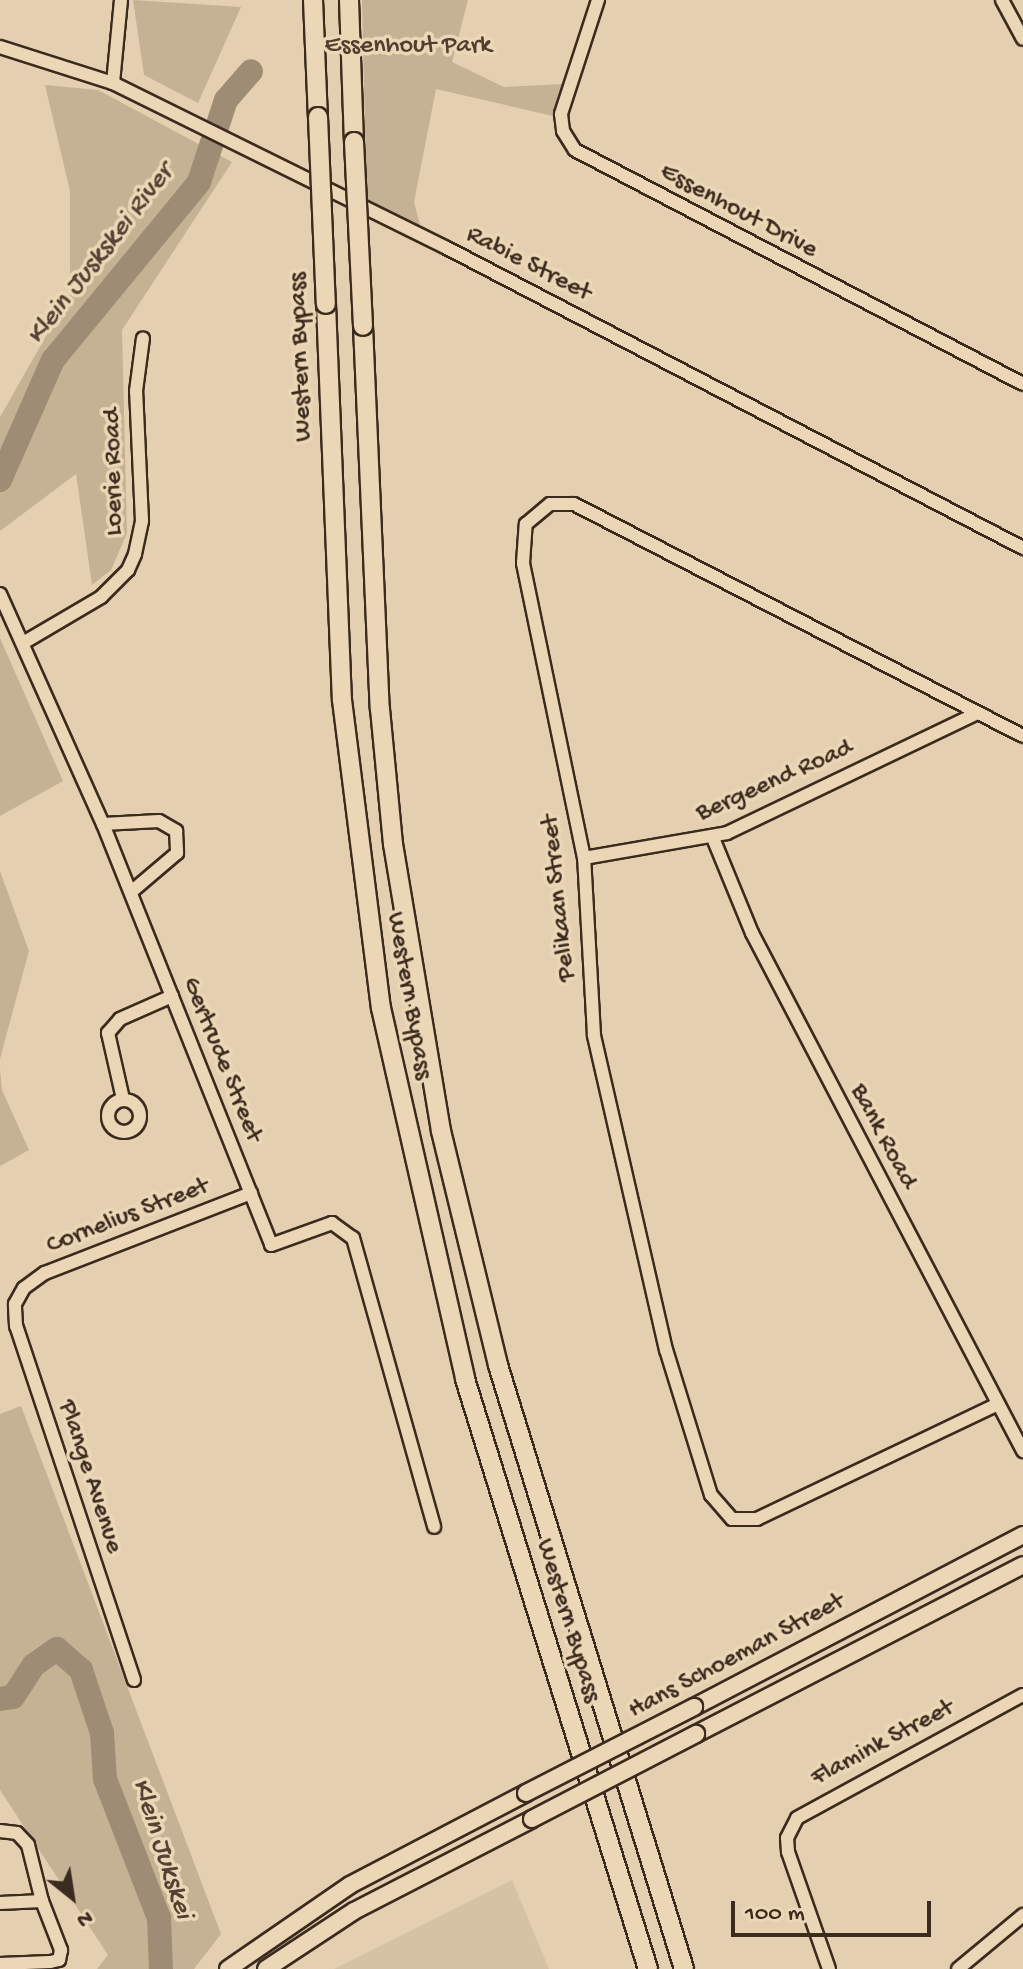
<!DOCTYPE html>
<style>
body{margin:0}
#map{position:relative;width:1023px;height:1969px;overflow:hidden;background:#e4d0b0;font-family:"Gochi Hand",sans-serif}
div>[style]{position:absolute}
.built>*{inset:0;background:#d5c1a3}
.green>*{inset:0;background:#c5b295}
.river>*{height:24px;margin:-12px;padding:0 12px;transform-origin:12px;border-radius:12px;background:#9e8c74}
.roads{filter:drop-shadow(2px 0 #3b2a1e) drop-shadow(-2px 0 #3b2a1e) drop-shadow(0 2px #3b2a1e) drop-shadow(0 -2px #3b2a1e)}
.minor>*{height:12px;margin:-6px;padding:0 6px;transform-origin:6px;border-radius:6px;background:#ebd7b6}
.minor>.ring{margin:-6px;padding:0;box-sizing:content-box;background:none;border:12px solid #ebd7b6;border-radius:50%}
.major>*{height:16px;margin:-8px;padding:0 8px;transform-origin:8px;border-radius:8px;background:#ebd7b6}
.highway>*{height:18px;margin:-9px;padding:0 9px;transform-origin:9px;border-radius:9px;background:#ebd7b6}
.bridges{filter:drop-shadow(2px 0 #3b2a1e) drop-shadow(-2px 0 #3b2a1e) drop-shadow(0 2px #3b2a1e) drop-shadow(0 -2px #3b2a1e)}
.major-bridge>*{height:16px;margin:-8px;padding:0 8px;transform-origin:8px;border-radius:8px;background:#ebd7b6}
.highway-bridge>*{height:18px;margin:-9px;padding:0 9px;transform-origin:9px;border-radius:9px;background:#ebd7b6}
span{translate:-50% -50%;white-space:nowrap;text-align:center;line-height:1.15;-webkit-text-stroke:7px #ebd7b6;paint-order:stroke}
.park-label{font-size:26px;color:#503e30}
.street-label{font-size:26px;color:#3b2a1e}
.water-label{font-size:28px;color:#544234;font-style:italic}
.north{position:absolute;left:32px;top:1857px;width:80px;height:80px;-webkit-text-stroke:6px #ebd7b6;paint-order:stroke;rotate:150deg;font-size:22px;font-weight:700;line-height:32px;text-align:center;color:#3b2a1e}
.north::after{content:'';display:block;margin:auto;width:28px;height:36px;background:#3b2a1e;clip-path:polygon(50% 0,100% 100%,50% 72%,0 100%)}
.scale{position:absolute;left:731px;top:1901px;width:200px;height:36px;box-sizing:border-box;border:4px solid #3b2a1e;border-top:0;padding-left:10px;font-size:24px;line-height:28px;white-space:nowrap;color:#3b2a1e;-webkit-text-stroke:6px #ebd7b6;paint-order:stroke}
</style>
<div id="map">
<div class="built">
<i style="clip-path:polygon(512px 1880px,549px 1969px,334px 1969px)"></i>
</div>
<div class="green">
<i style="clip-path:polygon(133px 0,241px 7px,198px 103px,144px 75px)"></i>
<i style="clip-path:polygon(362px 0,468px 0,452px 62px,504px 87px,563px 84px,557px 117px,436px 89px,414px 202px,423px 236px,367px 214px)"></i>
<i style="clip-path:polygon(45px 85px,98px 90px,232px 162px,122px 330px,127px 533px,111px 570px,92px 585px,76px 474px,0 531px,0 417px,70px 294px,70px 191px)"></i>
<i style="clip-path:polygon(0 638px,63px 781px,0 816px)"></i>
<i style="clip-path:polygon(0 871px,29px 951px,0 1059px)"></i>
<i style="clip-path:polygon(0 1069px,2px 1090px,29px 1150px,0 1166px)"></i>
<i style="clip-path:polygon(21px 1406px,221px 1934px,194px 1969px,97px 1969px,108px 1955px,0 1790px,0 1414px)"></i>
</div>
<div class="river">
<i style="left:0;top:480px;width:131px;rotate:-66.2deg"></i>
<i style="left:53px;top:360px;width:230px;rotate:-50.6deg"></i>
<i style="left:199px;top:182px;width:86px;rotate:-71.8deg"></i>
<i style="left:226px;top:100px;width:38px;rotate:-49deg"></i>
<i style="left:0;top:1699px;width:13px;rotate:-9deg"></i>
<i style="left:13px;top:1697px;width:38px;rotate:-57deg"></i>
<i style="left:34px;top:1665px;width:28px;rotate:-35deg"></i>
<i style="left:57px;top:1649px;width:32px;rotate:41deg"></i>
<i style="left:81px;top:1670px;width:66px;rotate:71.6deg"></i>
<i style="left:102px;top:1733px;width:46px;rotate:86.3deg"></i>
<i style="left:105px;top:1779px;width:149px;rotate:68.8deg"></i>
<i style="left:159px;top:1918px;width:51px;rotate:87.8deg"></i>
</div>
<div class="roads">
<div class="minor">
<i style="left:598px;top:0;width:120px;rotate:108deg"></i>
<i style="left:561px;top:114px;width:17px;rotate:83deg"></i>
<i style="left:563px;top:131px;width:22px;rotate:58deg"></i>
<i style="left:575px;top:150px;width:505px;rotate:27.58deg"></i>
<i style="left:1002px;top:0;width:44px;rotate:61.7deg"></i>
<i style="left:0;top:47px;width:119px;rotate:17.7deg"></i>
<i style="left:113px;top:83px;width:370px;rotate:26.3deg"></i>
<i style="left:445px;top:247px;width:652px;rotate:27.51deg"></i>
<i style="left:113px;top:83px;width:83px;rotate:-84.5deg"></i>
<i style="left:0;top:594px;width:252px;rotate:65.9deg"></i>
<i style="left:103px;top:824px;width:453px;rotate:68.2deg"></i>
<i style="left:271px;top:1245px;width:65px;rotate:-19.8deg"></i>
<i style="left:332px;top:1223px;width:26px;rotate:36deg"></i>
<i style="left:353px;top:1238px;width:300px;rotate:74.3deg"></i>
<i style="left:23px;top:643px;width:91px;rotate:-30.5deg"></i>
<i style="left:101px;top:597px;width:38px;rotate:-45deg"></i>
<i style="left:128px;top:570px;width:17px;rotate:-66deg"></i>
<i style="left:135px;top:554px;width:34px;rotate:-78deg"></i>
<i style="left:142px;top:521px;width:130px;rotate:-92.6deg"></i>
<i style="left:136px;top:391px;width:53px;rotate:-82.5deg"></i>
<i style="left:103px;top:824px;width:56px;rotate:-3.1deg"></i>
<i style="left:159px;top:821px;width:20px;rotate:30deg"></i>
<i style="left:176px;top:831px;width:22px;rotate:87deg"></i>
<i style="left:177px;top:853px;width:60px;rotate:139.7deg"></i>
<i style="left:713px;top:838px;width:103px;rotate:67.7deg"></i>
<i style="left:752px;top:933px;width:585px;rotate:62.38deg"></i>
<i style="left:584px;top:858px;width:145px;rotate:-9.9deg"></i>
<i style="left:727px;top:833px;width:275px;rotate:-25.6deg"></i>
<i style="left:123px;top:1099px;width:68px;rotate:-102.8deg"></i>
<i style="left:108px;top:1033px;width:18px;rotate:-49deg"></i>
<i style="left:120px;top:1019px;width:57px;rotate:-23.9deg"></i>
<i class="ring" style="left:108px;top:1100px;width:20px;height:20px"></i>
<i style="left:998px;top:1404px;width:267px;rotate:154.5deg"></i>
<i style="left:757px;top:1519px;width:25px;rotate:180deg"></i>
<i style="left:732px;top:1519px;width:32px;rotate:-131deg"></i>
<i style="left:711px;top:1495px;width:152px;rotate:-107.2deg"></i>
<i style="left:666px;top:1350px;width:323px;rotate:-102.9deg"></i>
<i style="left:594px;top:1035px;width:177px;rotate:-93.2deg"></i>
<i style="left:584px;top:858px;width:301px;rotate:-101.7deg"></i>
<i style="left:523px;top:563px;width:39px;rotate:-86deg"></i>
<i style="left:526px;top:524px;width:31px;rotate:-40deg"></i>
<i style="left:550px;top:504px;width:24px"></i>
<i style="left:574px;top:504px;width:505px;rotate:27.33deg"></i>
<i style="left:134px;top:1680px;width:373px;rotate:-108.4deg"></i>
<i style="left:16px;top:1326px;width:22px;rotate:-93deg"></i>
<i style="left:15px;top:1304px;width:18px;rotate:-61deg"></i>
<i style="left:24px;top:1288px;width:26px;rotate:-36deg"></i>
<i style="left:45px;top:1273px;width:221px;rotate:-21.2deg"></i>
<i style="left:0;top:1831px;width:17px;rotate:7deg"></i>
<i style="left:17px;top:1833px;width:16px;rotate:47deg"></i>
<i style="left:28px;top:1845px;width:58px;rotate:76deg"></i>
<i style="left:0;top:1903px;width:42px;rotate:-2.7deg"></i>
<i style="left:42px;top:1901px;width:53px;rotate:68.8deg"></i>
<i style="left:61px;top:1950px;width:10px;rotate:101deg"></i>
<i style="left:59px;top:1960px;width:9px;rotate:167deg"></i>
<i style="left:50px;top:1962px;width:50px;rotate:177.7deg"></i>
<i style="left:829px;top:1969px;width:124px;rotate:-109.3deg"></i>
<i style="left:788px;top:1852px;width:14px;rotate:-94deg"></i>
<i style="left:787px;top:1838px;width:22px;rotate:-63deg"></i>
<i style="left:797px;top:1818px;width:257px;rotate:-28.6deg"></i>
<i style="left:958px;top:1969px;width:85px;rotate:-39.7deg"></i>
</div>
<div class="major">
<i style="left:694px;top:1707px;width:371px;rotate:-27.6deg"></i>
<i style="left:696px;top:1734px;width:368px;rotate:-27.3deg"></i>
<i style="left:228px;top:1969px;width:148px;rotate:-34.5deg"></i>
<i style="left:350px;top:1885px;width:199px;rotate:-27.6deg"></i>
<i style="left:266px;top:1969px;width:105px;rotate:-33.4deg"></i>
<i style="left:354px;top:1911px;width:200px;rotate:-27.3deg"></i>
</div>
<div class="highway">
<i style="left:313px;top:0;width:117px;rotate:87.6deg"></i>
<i style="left:349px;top:0;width:142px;rotate:88deg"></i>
<i style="left:326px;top:304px;width:396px;rotate:87.7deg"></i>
<i style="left:342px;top:700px;width:310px;rotate:82.8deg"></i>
<i style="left:381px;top:1008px;width:380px;rotate:77.2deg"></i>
<i style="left:465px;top:1379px;width:618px;rotate:72.77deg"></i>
<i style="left:363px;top:326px;width:383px;rotate:87.5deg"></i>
<i style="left:380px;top:709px;width:136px;rotate:84.5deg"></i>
<i style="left:393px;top:844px;width:291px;rotate:80.5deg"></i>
<i style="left:441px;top:1131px;width:241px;rotate:76.3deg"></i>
<i style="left:498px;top:1365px;width:632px;rotate:72.88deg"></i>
</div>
</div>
<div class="bridges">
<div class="major-bridge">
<i style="left:526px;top:1793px;width:189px;rotate:-27.1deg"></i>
<i style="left:532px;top:1819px;width:185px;rotate:-27.4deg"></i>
</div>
<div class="highway-bridge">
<i style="left:318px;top:117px;width:187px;rotate:87.6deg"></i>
<i style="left:354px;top:142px;width:184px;rotate:87.2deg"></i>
</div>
</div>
<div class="park-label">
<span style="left:408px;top:47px">Essenhout Park</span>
</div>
<div class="street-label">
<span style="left:738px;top:212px;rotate:28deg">Essenhout Drive</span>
<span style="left:528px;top:265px;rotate:27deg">Rabie Street</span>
<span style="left:302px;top:357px;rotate:-92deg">Western Bypass</span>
<span style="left:115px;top:472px;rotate:-91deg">Loerie Road</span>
<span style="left:775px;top:782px;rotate:-24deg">Bergeend Road</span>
<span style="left:560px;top:898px;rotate:-96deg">Pelikaan Street</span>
<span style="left:408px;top:996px;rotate:80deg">Western Bypass</span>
<span style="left:221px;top:1060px;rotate:68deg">Gertrude Street</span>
<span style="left:882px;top:1137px;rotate:62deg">Bank Road</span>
<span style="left:128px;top:1217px;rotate:-21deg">Cornelius Street</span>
<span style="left:89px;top:1477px;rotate:72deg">Plange Avenue</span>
<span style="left:567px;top:1621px;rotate:73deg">Western Bypass</span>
<span style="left:737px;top:1657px;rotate:-28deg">Hans Schoeman Street</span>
<span style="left:883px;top:1744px;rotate:-28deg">Flamink Street</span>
</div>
<div class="water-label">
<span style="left:101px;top:255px;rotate:-52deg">Klein Juskskei River</span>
<span style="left:161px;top:1849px;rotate:72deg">Klein Jukskei</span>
</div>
<div class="north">N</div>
<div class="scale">100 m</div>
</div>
